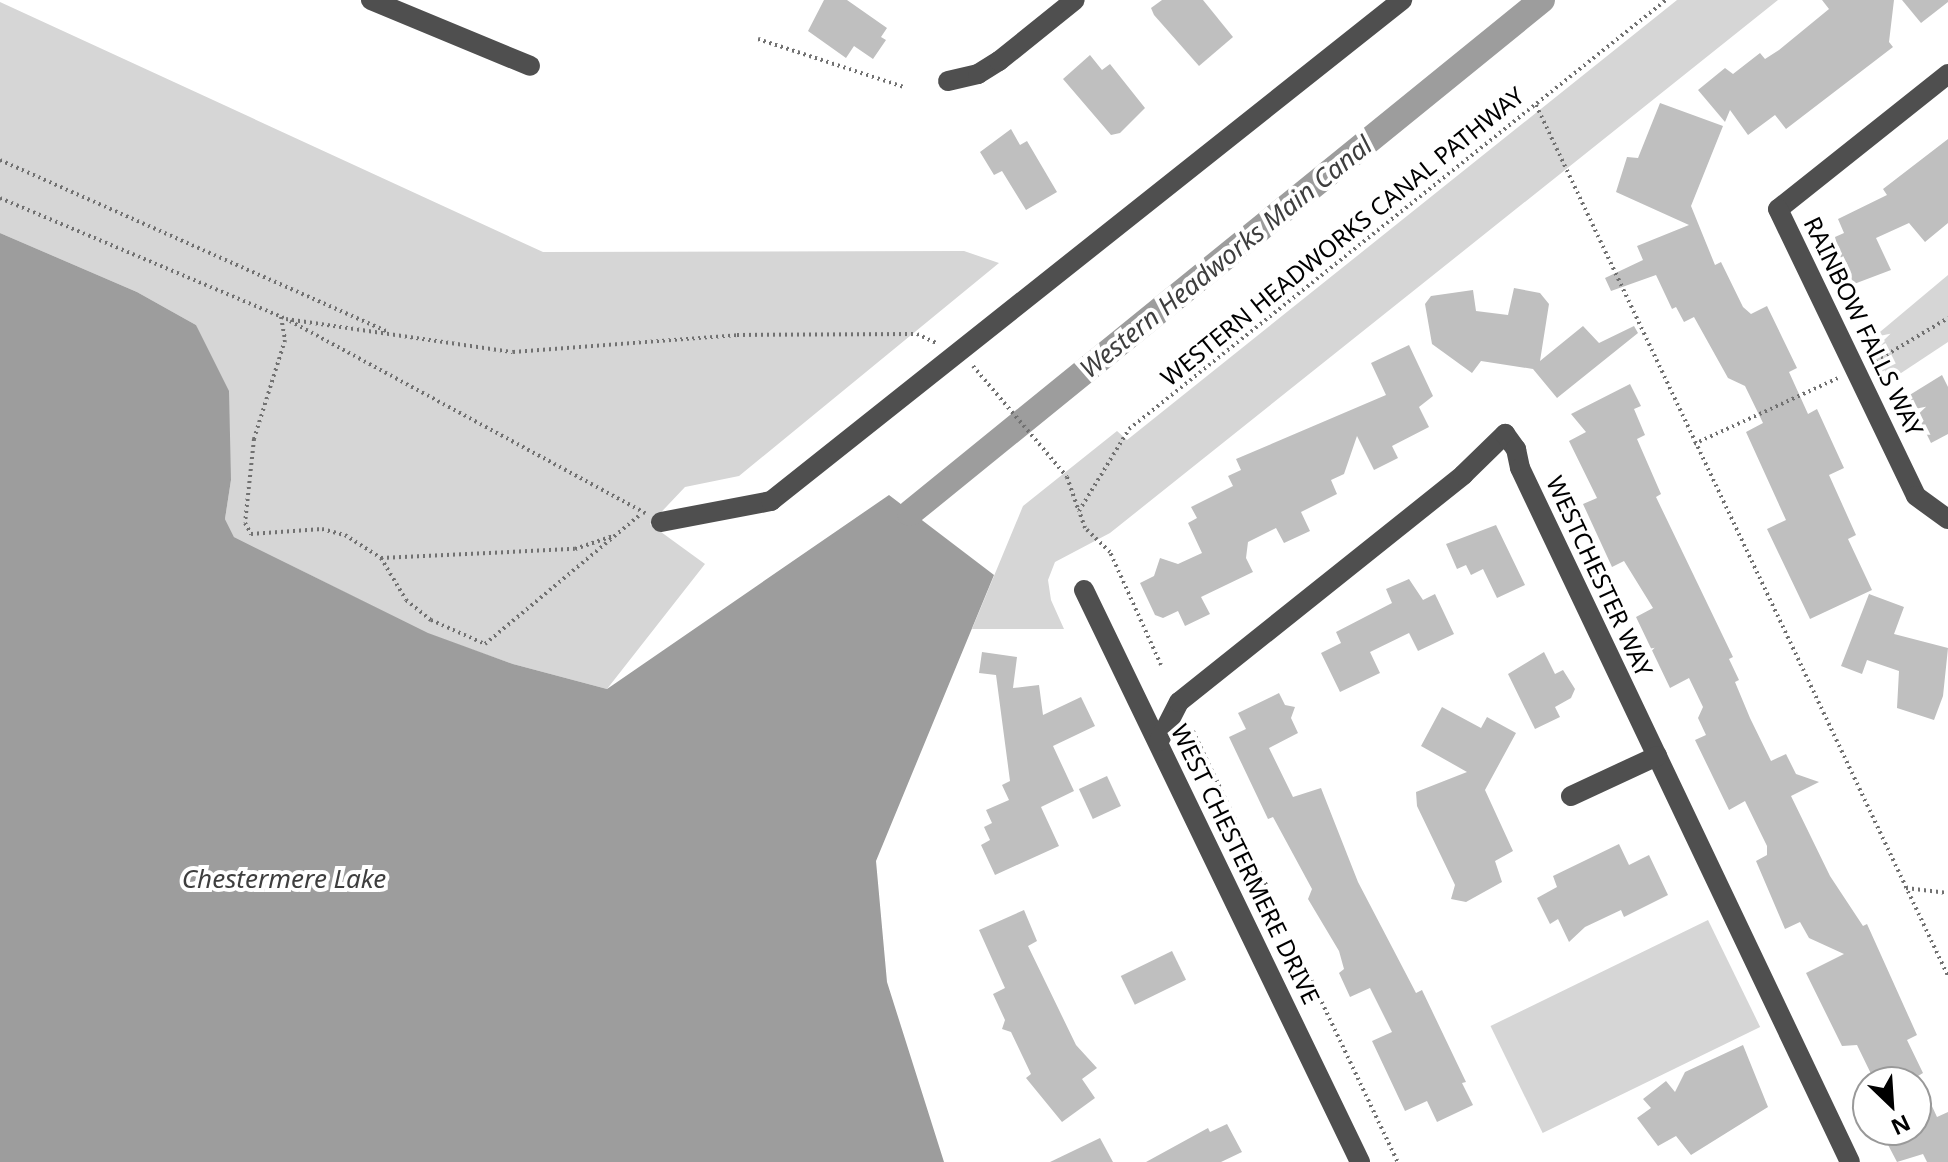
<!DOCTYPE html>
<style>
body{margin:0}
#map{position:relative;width:1948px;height:1162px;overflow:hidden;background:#fff;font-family:"Noto Sans",sans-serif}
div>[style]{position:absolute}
.green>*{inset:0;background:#d6d6d6;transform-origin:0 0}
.water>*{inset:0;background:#9d9d9d}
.canal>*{height:26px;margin:-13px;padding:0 13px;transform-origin:13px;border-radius:13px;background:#9d9d9d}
.building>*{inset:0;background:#bfbfbf;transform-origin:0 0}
.path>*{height:4px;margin-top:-2px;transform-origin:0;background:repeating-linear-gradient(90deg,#717171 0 2px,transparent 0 6px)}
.minor>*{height:20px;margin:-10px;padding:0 10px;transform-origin:10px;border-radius:10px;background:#4f4f4f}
span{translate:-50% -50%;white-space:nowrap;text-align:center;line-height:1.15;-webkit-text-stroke:8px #fff;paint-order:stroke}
.street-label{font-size:24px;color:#000}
.water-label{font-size:26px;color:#3e3e3e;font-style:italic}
.north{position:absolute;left:1852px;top:1066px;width:80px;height:80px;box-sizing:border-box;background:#fff;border:2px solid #999;border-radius:50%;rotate:155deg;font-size:22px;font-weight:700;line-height:32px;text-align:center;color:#000}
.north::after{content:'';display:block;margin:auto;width:28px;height:36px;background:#000;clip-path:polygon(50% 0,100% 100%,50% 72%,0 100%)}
</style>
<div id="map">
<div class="green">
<i style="clip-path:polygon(1677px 0,1778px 0,1110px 533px,1055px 562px,1048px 580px,1051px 600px,1064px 629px,972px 629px,1023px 506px,1117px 431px,1127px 440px)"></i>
<i style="clip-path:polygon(0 2px,543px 252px,964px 251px,999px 263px,739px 476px,685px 487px,650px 524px,705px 564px,607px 689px,513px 664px,428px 634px,234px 537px,225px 519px,231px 480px,196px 325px,137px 292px,0 233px)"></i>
<i style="clip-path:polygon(1948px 275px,1948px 342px,1886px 383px,1868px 342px)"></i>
<i style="left:1708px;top:920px;width:119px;height:242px;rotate:64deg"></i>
</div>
<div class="water">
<i style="clip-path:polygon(0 233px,137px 292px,196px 325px,229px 391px,231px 480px,225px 519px,234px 537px,428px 633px,513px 664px,607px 689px,889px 495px,994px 575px,876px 861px,887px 982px,944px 1162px,0 1162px)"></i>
</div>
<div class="canal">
<i style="left:910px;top:513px;width:814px;rotate:-39.07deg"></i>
</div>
<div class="building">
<i style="clip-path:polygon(824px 0,847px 0,887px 28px,881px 37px,886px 40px,873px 59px,854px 46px,846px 58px,808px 31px)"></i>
<i style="clip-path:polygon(1162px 0,1203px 0,1233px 37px,1199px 66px,1154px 15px,1151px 8px)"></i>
<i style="clip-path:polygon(1822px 0,1894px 0,1889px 42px,1893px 47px,1786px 129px,1775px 115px,1748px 135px,1730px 110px,1725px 122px,1698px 90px,1725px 68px,1733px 74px,1760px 53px,1765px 59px,1779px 50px,1829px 9px)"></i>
<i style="clip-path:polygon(1902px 0,1948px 0,1948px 2px,1921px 23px)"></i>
<i style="clip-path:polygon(1090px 55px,1102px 70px,1110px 64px,1145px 108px,1120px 133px,1111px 135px,1063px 79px)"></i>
<i style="clip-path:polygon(1660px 103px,1723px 126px,1691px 206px,1715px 265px,1721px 262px,1743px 307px,1751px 314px,1767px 306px,1797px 368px,1789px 372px,1808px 414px,1817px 409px,1844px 468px,1829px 475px,1856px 535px,1848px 539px,1872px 590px,1810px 619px,1767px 529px,1786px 520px,1746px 432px,1763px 423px,1745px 386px,1728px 378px,1694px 317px,1684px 322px,1676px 307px,1672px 309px,1656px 275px,1611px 291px,1605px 278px,1643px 260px,1637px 246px,1689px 225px,1616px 192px,1627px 157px,1638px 158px)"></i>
<i style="clip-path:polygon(1011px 129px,1020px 145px,1027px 141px,1057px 192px,1026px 210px,1002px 171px,994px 175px,980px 152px)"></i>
<i style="clip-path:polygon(1948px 139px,1948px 223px,1925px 242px,1909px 223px,1876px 238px,1891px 270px,1854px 284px,1839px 254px,1835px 237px,1844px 233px,1838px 219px,1887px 195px,1883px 189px)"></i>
<i style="clip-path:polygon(1514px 288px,1540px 293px,1549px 304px,1540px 361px,1583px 326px,1599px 343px,1634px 326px,1638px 333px,1557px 398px,1533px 369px,1481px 361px,1472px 373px,1432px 344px,1425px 304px,1431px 296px,1473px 290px,1476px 311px,1508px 315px)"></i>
<i style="clip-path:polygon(1409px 345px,1433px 396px,1419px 407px,1429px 427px,1392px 446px,1398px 458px,1374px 470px,1357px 436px,1344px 474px,1331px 480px,1337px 494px,1301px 512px,1310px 531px,1284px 543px,1276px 528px,1248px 542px,1246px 558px,1253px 572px,1201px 597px,1210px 614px,1185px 626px,1178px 611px,1163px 618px,1155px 615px,1140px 583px,1154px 576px,1160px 558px,1178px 564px,1202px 553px,1188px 523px,1197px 518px,1191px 507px,1233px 486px,1228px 476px,1241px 470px,1236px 459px,1386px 395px,1371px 363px)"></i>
<i style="clip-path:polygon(1942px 375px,1948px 387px,1948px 434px,1931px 443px,1908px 396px)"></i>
<i style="clip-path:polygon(1630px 384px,1641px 406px,1634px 409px,1645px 435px,1637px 439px,1661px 494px,1656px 497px,1733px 657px,1729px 659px,1739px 680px,1735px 682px,1750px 718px,1771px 761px,1786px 754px,1796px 774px,1819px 782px,1791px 796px,1830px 876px,1863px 926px,1867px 924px,1917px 1035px,1907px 1040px,1923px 1073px,1918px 1076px,1937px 1117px,1948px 1112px,1948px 1162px,1927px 1162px,1923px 1154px,1897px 1162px,1886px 1141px,1916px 1130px,1916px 1082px,1875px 1082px,1857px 1045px,1842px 1046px,1806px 973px,1844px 954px,1809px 938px,1800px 922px,1785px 929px,1756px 861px,1767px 855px,1767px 846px,1745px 801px,1729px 810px,1695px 740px,1706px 735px,1698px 718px,1703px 707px,1689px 678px,1670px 688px,1636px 617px,1653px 608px,1624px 561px,1612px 567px,1583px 504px,1597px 498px,1569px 441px,1586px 432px,1571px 414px)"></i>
<i style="clip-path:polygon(1496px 525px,1525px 585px,1497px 598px,1483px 569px,1471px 575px,1466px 565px,1457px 569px,1446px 544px)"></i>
<i style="clip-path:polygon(1409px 579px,1423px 600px,1435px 594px,1454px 634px,1418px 651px,1409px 633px,1370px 652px,1380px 673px,1340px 692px,1321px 653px,1341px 643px,1336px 632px,1392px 603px,1386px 589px)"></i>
<i style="clip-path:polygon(1869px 594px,1904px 607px,1894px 634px,1948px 648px,1943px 696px,1934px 720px,1897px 708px,1899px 671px,1867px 660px,1862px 674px,1841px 666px)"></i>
<i style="clip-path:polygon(982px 652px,1017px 657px,1013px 688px,1039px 685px,1043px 715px,1081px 697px,1095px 726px,1053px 746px,1074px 791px,1041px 807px,1059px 846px,995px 875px,981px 845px,990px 840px,984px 827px,992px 823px,986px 810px,1009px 800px,1002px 785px,1010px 781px,996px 675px,979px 673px)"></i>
<i style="clip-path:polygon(1544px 652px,1555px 674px,1563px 670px,1575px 689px,1571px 698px,1555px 707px,1560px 717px,1535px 729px,1508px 674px)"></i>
<i style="clip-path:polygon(1279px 693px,1285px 705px,1295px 707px,1291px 718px,1298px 733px,1269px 748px,1293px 797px,1321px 788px,1358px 882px,1416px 993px,1422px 990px,1466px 1082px,1462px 1083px,1473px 1105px,1437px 1122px,1427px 1101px,1405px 1111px,1372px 1041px,1392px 1032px,1370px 988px,1350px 997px,1339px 973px,1344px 969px,1339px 951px,1308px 899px,1312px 889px,1273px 817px,1268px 819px,1229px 737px,1246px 729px,1238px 713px)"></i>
<i style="clip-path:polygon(1442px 707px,1481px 728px,1487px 717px,1516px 733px,1485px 790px,1513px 851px,1495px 861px,1502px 882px,1466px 902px,1451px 899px,1455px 885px,1417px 806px,1416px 792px,1467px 772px,1421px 746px)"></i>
<i style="left:1107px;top:776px;width:33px;height:31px;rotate:65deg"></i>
<i style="clip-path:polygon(1619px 844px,1629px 865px,1649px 855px,1668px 895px,1624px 917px,1621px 910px,1585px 927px,1569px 942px,1558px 919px,1550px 924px,1537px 898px,1557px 887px,1553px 876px)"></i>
<i style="clip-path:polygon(1024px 910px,1037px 941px,1028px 946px,1076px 1045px,1097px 1068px,1082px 1079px,1095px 1098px,1062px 1122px,1026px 1078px,1031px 1074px,1011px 1032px,1002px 1029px,1005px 1020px,993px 994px,1005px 988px,979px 930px)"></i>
<i style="left:1172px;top:951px;width:32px;height:57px;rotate:64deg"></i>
<i style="clip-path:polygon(1743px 1045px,1768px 1107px,1691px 1155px,1676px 1136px,1658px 1146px,1637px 1118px,1651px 1108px,1643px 1099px,1666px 1081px,1675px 1092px,1685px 1072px)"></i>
<i style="clip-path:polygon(1227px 1124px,1242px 1152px,1221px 1162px,1146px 1162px,1208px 1128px,1210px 1132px)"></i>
<i style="clip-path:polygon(1100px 1138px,1113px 1162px,1050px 1162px)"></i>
</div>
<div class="path">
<i style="left:758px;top:39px;width:154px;rotate:18.2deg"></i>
<i style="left:1536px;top:105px;width:964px;rotate:64.68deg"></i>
<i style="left:0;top:160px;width:425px;rotate:23.9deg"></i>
<i style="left:0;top:198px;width:311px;rotate:22.9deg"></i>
<i style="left:286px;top:319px;width:229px;rotate:8.3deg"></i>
<i style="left:513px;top:352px;width:225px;rotate:-4.3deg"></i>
<i style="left:737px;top:335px;width:180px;rotate:-0.3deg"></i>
<i style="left:917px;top:334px;width:21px;rotate:25deg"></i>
<i style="left:281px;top:317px;width:23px;rotate:80deg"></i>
<i style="left:285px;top:340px;width:104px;rotate:107.4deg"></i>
<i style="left:254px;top:439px;width:84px;rotate:96.1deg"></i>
<i style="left:245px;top:523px;width:13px;rotate:61deg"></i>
<i style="left:251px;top:534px;width:71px;rotate:-4deg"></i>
<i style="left:322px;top:529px;width:24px;rotate:15deg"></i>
<i style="left:345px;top:535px;width:43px;rotate:32.6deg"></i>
<i style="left:381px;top:558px;width:49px;rotate:59.2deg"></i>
<i style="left:406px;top:600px;width:32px;rotate:39deg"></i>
<i style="left:431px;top:620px;width:59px;rotate:24deg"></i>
<i style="left:485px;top:644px;width:203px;rotate:-39.8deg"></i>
<i style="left:290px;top:321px;width:404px;rotate:28.4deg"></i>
<i style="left:1876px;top:361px;width:84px;rotate:-30.8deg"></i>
<i style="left:973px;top:366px;width:145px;rotate:49.7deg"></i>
<i style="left:1067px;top:477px;width:36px;rotate:71deg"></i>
<i style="left:1694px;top:444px;width:158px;rotate:-24.6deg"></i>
<i style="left:381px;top:558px;width:194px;rotate:-2.7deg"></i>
<i style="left:575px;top:549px;width:39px;rotate:-19deg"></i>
<i style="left:1161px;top:665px;width:124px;rotate:-114.3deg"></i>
<i style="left:1110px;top:552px;width:35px;rotate:-136deg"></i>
<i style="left:1085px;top:528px;width:18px;rotate:-109deg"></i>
<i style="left:1079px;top:511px;width:96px;rotate:-58.6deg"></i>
<i style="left:1129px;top:429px;width:687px;rotate:-38.62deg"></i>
<i style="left:1193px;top:731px;width:477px;rotate:64.6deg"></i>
<i style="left:1906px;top:888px;width:42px;rotate:6.8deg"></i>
</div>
<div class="minor">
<i style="left:371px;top:0;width:172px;rotate:22.5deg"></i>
<i style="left:1948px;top:74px;width:217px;rotate:141.5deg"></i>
<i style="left:1778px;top:209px;width:318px;rotate:64.3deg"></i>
<i style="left:1916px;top:496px;width:39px;rotate:36deg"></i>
<i style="left:948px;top:81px;width:31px;rotate:-13deg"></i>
<i style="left:978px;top:74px;width:25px;rotate:-32deg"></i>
<i style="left:999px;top:61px;width:97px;rotate:-38.8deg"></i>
<i style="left:661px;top:522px;width:112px;rotate:-10.8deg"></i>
<i style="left:771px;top:501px;width:806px;rotate:-38.45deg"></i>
<i style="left:1084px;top:590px;width:635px;rotate:64.24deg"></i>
<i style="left:1159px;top:741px;width:44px;rotate:-62.9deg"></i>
<i style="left:1179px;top:702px;width:364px;rotate:-38.6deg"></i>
<i style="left:1463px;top:475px;width:59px;rotate:-44.3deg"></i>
<i style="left:1505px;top:434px;width:19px;rotate:54deg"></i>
<i style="left:1516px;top:449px;width:19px;rotate:78deg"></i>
<i style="left:1520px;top:468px;width:768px;rotate:64.57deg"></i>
<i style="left:1571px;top:796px;width:95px;rotate:-24.9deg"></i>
</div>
<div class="street-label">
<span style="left:1342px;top:236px;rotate:-39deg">WESTERN HEADWORKS CANAL PATHWAY</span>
<span style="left:1864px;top:326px;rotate:64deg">RAINBOW FALLS WAY</span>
<span style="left:1600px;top:576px;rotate:65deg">WESTCHESTER WAY</span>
<span style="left:1246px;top:864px;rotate:64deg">WEST CHESTERMERE DRIVE</span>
</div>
<div class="water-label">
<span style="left:1226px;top:257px;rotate:-39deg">Western Headworks Main Canal</span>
<span style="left:284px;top:879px">Chestermere Lake</span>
</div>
<div class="north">N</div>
</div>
